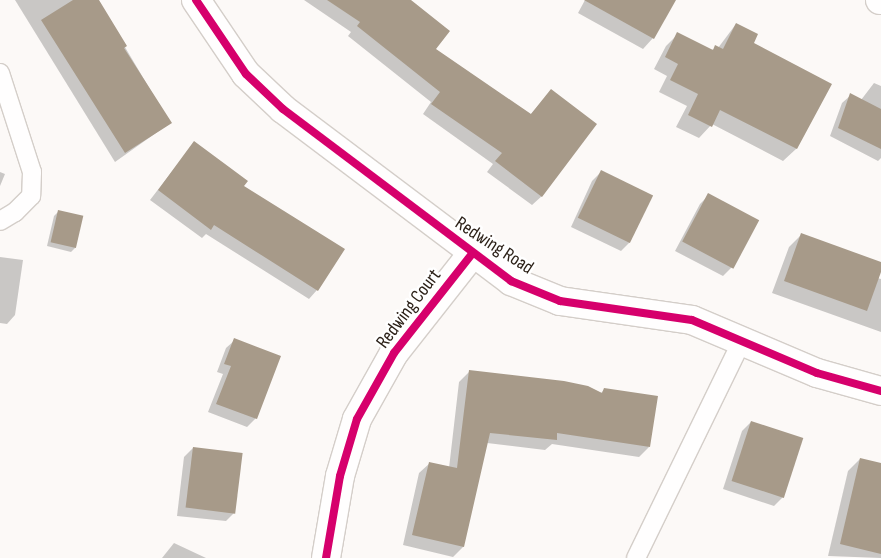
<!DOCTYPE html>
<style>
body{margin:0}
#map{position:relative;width:881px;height:558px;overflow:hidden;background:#fcf9f7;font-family:"Sofia Sans Condensed",sans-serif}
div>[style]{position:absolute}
.shadow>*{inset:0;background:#0003}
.building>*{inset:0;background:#a79a89;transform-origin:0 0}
.roads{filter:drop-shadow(1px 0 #d4cec9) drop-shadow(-1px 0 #d4cec9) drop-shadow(0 1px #d4cec9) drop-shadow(0 -1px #d4cec9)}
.service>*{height:18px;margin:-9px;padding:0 9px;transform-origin:9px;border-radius:9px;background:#fffefe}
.minor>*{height:28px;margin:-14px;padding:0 14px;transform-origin:14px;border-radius:14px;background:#fffefe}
.cycleway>*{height:8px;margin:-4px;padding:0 4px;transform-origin:4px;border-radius:4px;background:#d6006c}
span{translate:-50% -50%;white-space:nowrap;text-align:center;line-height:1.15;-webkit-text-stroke:5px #fff;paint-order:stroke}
.street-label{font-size:19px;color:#2d2219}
</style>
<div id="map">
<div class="shadow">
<i style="clip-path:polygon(15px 0,97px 0,170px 123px,115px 162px)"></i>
<i style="clip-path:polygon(304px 0,409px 0,435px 49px,530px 115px,551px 91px,542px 196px,532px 205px,487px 172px,493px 164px,423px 114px,431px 102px,348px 36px,351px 32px)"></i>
<i style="clip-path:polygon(585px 0,675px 0,653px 38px,643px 49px,578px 13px)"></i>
<i style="clip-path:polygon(736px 24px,752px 44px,830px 84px,796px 149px,783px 161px,712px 124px,699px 138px,676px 127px,687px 106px,659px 92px,667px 76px,654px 69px,666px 46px,678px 34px,711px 50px,718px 48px)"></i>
<i style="clip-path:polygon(874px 83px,881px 86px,881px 158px,878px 161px,830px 136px,842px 103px,851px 95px,861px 100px)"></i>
<i style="clip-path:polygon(194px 143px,242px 186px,317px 290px,309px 299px,206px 234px,202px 238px,150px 200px)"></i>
<i style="clip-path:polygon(0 172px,5px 174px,0 186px)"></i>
<i style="clip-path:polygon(601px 172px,630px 242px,621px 251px,571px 227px,592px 181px)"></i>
<i style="clip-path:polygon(709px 195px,757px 220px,732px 267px,723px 276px,675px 251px,700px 204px)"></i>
<i style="clip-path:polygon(59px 211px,75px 248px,71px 252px,47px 246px,54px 216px)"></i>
<i style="clip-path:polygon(801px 235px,881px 263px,877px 278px,881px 279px,881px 332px,772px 293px,789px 247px)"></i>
<i style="clip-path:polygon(0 257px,23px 260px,15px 315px,7px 324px,0 323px)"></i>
<i style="clip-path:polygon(235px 340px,256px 418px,247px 427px,208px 412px,223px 374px,217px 372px,226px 348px)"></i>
<i style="clip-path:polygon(470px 371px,601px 393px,605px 389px,649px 447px,639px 457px,552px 444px,545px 450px,487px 443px,463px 547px,453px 557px,403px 545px,419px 473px,430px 463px,449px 468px,459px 382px)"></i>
<i style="clip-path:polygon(751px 422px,783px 497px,774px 506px,723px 489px,742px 431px)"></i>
<i style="clip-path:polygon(193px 448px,234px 513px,226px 521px,177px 516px,184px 457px)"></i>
<i style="clip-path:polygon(860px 459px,881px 464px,881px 558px,828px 556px,848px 471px)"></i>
<i style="clip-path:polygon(174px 543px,206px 558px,162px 558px)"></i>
</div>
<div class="building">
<i style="clip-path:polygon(73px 0,99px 0,127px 46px,124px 48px,172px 123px,125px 153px,41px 20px)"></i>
<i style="clip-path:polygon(327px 0,411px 0,450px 31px,436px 49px,531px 114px,551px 89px,597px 124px,542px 197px,495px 161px,502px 153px,431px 104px,440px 92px,357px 26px,360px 22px)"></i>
<i style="clip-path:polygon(584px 0,676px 0,654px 39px)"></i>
<i style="clip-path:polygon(736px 23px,758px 34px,754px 43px,832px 84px,797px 149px,720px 110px,712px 127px,688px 115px,698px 94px,670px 80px,678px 64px,665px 57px,677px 32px,713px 50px,715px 45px,723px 49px)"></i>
<i style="clip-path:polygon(850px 93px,881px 109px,881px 149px,838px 128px)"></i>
<i style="clip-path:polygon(194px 141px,248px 181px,244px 186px,345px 249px,318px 291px,214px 225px,211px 230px,158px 190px)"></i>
<i style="left:601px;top:170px;width:58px;height:53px;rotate:26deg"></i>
<i style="left:708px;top:193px;width:58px;height:55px;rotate:28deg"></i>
<i style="left:58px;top:210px;width:26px;height:33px;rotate:13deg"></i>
<i style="clip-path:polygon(801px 233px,881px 262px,881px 272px,867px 311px,784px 281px)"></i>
<i style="clip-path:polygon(234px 338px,281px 356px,257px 419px,216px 404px,231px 366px,224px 364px)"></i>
<i style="clip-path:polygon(469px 370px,564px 381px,588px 386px,602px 393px,604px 388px,658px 396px,650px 447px,557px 433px,557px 440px,490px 433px,464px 547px,412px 535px,429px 462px,457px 468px)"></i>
<i style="left:751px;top:421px;width:55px;height:63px;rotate:18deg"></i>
<i style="left:193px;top:447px;width:50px;height:61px;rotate:7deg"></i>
<i style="clip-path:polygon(860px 458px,881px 463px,881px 554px,840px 544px)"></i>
</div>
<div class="roads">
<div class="service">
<i style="left:0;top:73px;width:104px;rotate:72.1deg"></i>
<i style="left:32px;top:172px;width:24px;rotate:92deg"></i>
<i style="left:31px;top:196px;width:23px;rotate:135deg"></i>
<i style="left:15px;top:212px;width:17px;rotate:149deg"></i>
<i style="left:636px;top:558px;width:242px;rotate:-64deg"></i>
</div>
<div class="minor">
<i style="left:196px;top:0;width:89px;rotate:56deg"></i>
<i style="left:246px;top:74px;width:51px;rotate:43.4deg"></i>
<i style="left:283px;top:109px;width:286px;rotate:37deg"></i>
<i style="left:511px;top:281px;width:53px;rotate:22.2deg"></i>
<i style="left:560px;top:301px;width:133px;rotate:8.2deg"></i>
<i style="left:692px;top:320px;width:136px;rotate:23deg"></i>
<i style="left:817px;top:373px;width:66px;rotate:15.7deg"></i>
<i style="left:880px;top:0;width:1px"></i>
<i style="left:326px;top:558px;width:83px;rotate:-80.3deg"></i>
<i style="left:340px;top:476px;width:59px;rotate:-73.4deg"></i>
<i style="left:357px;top:419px;width:76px;rotate:-60.7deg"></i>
<i style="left:394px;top:353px;width:126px;rotate:-51.8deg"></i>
</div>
</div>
<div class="cycleway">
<i style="left:196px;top:0;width:89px;rotate:56deg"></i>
<i style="left:246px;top:74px;width:51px;rotate:43.4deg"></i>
<i style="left:283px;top:109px;width:286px;rotate:37deg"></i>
<i style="left:511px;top:281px;width:53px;rotate:22.2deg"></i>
<i style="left:560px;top:301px;width:133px;rotate:8.2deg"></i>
<i style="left:692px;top:320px;width:136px;rotate:23deg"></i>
<i style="left:817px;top:373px;width:66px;rotate:15.7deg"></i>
<i style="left:326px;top:558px;width:83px;rotate:-80.3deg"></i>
<i style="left:340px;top:476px;width:59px;rotate:-73.4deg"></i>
<i style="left:357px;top:419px;width:76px;rotate:-60.7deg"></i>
<i style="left:394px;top:353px;width:126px;rotate:-51.8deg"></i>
</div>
<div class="street-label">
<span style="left:494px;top:246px;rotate:33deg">Redwing Road</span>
<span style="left:409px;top:309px;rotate:-53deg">Redwing Court</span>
</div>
</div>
